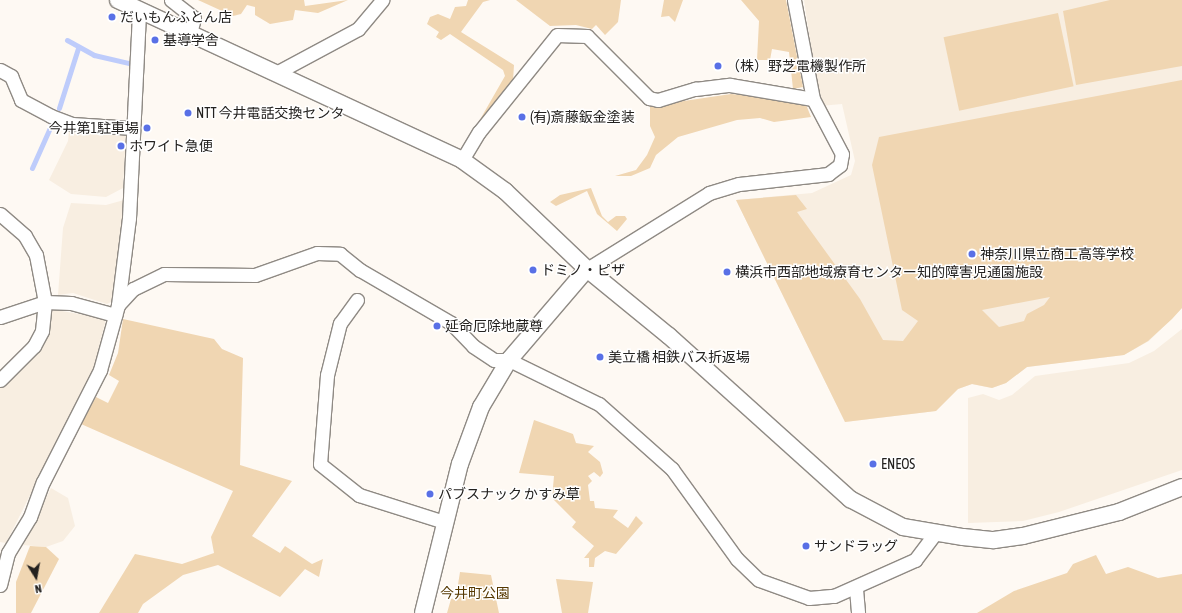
<!DOCTYPE html>
<meta charset="utf-8">
<style>
body{margin:0}
#map{position:relative;width:1182px;height:613px;overflow:hidden;background:#fef9f3;font-family:"Asap Condensed","Noto Sans JP",sans-serif}
div>[style]{position:absolute}
.built>*{inset:0;background:#f8eee1}
.green>*{inset:0;background:#f0d6b2;transform-origin:0 0}
.stream>*{height:5px;margin:-2.5px;padding:0 2.5px;transform-origin:2.5px;border-radius:2.5px;background:#beccfb}
.roads{filter:drop-shadow(1px 0 #8f8a84) drop-shadow(-1px 0 #8f8a84) drop-shadow(0 1px #8f8a84) drop-shadow(0 -1px #8f8a84)}
.minor>*{height:13px;margin:-6.5px;padding:0 6.5px;transform-origin:6.5px;border-radius:6.5px;background:#fff}
.tertiary>*{height:16px;margin:-8px;padding:0 8px;transform-origin:8px;border-radius:8px;background:#fff}
.dots>*{width:11px;height:11px;translate:-50% -50%;box-sizing:border-box;border:2px solid #fff;border-radius:50%}
span{translate:-50% -50%;white-space:nowrap;text-align:center;line-height:1.15;-webkit-text-stroke:3px #fff;paint-order:stroke}
.poi-label{font-size:14px;color:#23211f}
.left{translate:0 -50%;text-align:left}
.right{translate:-100% -50%;text-align:right}
.park-label{font-size:14px;color:#563800}
.north{position:absolute;left:16px;top:557px;width:40px;height:40px;-webkit-text-stroke:3px #fff;paint-order:stroke;rotate:169deg;font-size:11px;font-weight:700;line-height:16px;text-align:center;color:#23211f}
.north::after{content:'';display:block;margin:auto;width:14px;height:18px;background:#23211f;clip-path:polygon(50% 0,100% 100%,50% 72%,0 100%)}
</style>
<div id="map">
<div class="built">
<i style="clip-path:polygon(804px 0,1182px 0,1182px 308px,1149px 341px,1124px 355px,1027px 367px,1006px 383px,992px 388px,972px 384px,958px 389px,936px 411px,845px 422px,736px 200px,812px 193px,851px 175px,855px 161px,842px 104px,820px 106px)"></i>
<i style="clip-path:polygon(69px 131px,126px 136px,123px 188px,106px 197px,71px 194px,49px 180px,68px 141px)"></i>
<i style="clip-path:polygon(124px 200px,115px 300px,107px 304px,73px 293px,58px 295px,63px 228px,71px 203px,106px 205px)"></i>
<i style="clip-path:polygon(51px 309px,106px 319px,93px 370px,6px 543px,0 542px,0 387px,25px 360px,48px 323px)"></i>
<i style="clip-path:polygon(1182px 329px,1182px 470px,1059px 512px,1023px 521px,968px 523px,968px 398px,983px 394px,999px 400px,1012px 395px,1035px 376px,1129px 363px,1154px 351px)"></i>
<i style="clip-path:polygon(51px 488px,68px 498px,75px 526px,63px 541px,46px 547px,23px 545px)"></i>
</div>
<div class="green">
<i style="clip-path:polygon(198px 0,304px 0,305px 6px,348px 0,318px 13px,295px 10px,293px 20px,270px 24px,255px 15px,255px 7px,247px 5px,241px 14px,233px 16px)"></i>
<i style="clip-path:polygon(468px 0,490px 0,483px 2px,461px 32px,514px 65px,513px 81px,466px 144px,505px 76px,503px 70px,450px 34px,441px 40px,436px 37px,439px 32px,427px 24px,430px 17px,438px 14px,450px 19px,455px 7px,466px 6px)"></i>
<i style="clip-path:polygon(516px 0,621px 0,618px 22px,605px 35px,596px 25px,592px 29px,576px 25px,550px 26px)"></i>
<i style="clip-path:polygon(664px 0,683px 0,675px 22px,669px 16px,661px 17px)"></i>
<i style="clip-path:polygon(741px 0,786px 0,803px 87px,793px 89px,789px 52px,772px 49px,770px 60px,757px 60px,759px 21px)"></i>
<i style="clip-path:polygon(1110px 0,1182px 0,1182px 66px,1076px 85px,1063px 11px)"></i>
<i style="left:1058px;top:13px;width:75px;height:117px;rotate:78deg"></i>
<i style="clip-path:polygon(evenodd,1182px 80px,1182px 308px,1172px 319px,1148px 341px,1124px 355px,1027px 367px,1006px 383px,992px 388px,972px 384px,958px 389px,936px 411px,845px 422px,736px 200px,796px 195px,807px 209px,797px 212px,860px 299px,883px 340px,903px 341px,918px 321px,902px 310px,872px 165px,879px 137px,1182px 80px,1050px 297px,1044px 305px,1027px 314px,1024px 321px,999px 327px,982px 310px,1050px 297px)"></i>
<i style="clip-path:polygon(731px 94px,805px 102px,811px 117px,774px 122px,760px 118px,737px 120px,678px 137px,656px 155px,650px 168px,631px 176px,615px 176px,636px 170px,647px 155px,655px 137px,650px 126px,650px 106px)"></i>
<i style="clip-path:polygon(591px 188px,602px 216px,608px 222px,616px 216px,625px 216px,627px 219px,617px 231px,597px 214px,587px 191px,556px 206px,550px 202px,560px 195px)"></i>
<i style="clip-path:polygon(123px 319px,214px 339px,222px 349px,243px 358px,240px 465px,292px 481px,252px 536px,280px 553px,285px 546px,312px 564px,323px 559px,319px 577px,305px 569px,280px 597px,218px 565px,183px 575px,143px 604px,138px 613px,99px 613px,135px 554px,182px 564px,214px 553px,211px 537px,233px 491px,81px 424px,96px 397px,108px 403px,119px 381px,109px 375px,118px 353px)"></i>
<i style="clip-path:polygon(534px 420px,573px 434px,576px 443px,594px 446px,588px 452px,600px 462px,603px 473px,600px 477px,594px 472px,588px 476px,592px 481px,588px 485px,590px 501px,594px 501px,595px 508px,618px 510px,613px 517px,628px 528px,636px 516px,643px 523px,616px 554px,605px 551px,595px 558px,594px 567px,589px 567px,589px 558px,584px 558px,594px 546px,572px 527px,576px 522px,552px 498px,554px 476px,519px 473px)"></i>
<i style="clip-path:polygon(30px 546px,46px 547px,59px 559px,31px 613px,16px 613px,16px 582px)"></i>
<i style="clip-path:polygon(1096px 555px,1106px 574px,1128px 567px,1158px 578px,1182px 574px,1182px 613px,977px 613px,1014px 591px,1067px 573px,1073px 564px)"></i>
<i style="clip-path:polygon(460px 572px,491px 575px,499px 613px,447px 613px,451px 599px,456px 597px)"></i>
<i style="clip-path:polygon(556px 579px,593px 582px,588px 613px,562px 613px)"></i>
</div>
<div class="stream">
<i style="left:67px;top:40px;width:31px;rotate:29deg"></i>
<i style="left:94px;top:55px;width:36px;rotate:13deg"></i>
<i style="left:59px;top:108px;width:63px;rotate:-72.4deg"></i>
<i style="left:32px;top:168px;width:49px;rotate:-66deg"></i>
</div>
<div class="roads">
<div class="minor">
<i style="left:171px;top:0;width:29px;rotate:38deg"></i>
<i style="left:194px;top:18px;width:16px;rotate:105deg"></i>
<i style="left:0;top:70px;width:13px;rotate:29deg"></i>
<i style="left:11px;top:76px;width:26px;rotate:67deg"></i>
<i style="left:21px;top:100px;width:34px;rotate:28deg"></i>
<i style="left:51px;top:116px;width:22px;rotate:21deg"></i>
<i style="left:72px;top:124px;width:61px;rotate:3.8deg"></i>
<i style="left:276px;top:73px;width:93px;rotate:-28.2deg"></i>
<i style="left:358px;top:29px;width:38px;rotate:-50deg"></i>
<i style="left:462px;top:160px;width:33px;rotate:-59deg"></i>
<i style="left:479px;top:132px;width:124px;rotate:-51.2deg"></i>
<i style="left:557px;top:35px;width:30px;rotate:2deg"></i>
<i style="left:587px;top:36px;width:88px;rotate:45deg"></i>
<i style="left:649px;top:98px;width:9px;rotate:13deg"></i>
<i style="left:658px;top:100px;width:39px;rotate:-17deg"></i>
<i style="left:695px;top:89px;width:35px;rotate:-7deg"></i>
<i style="left:730px;top:85px;width:84px;rotate:9.6deg"></i>
<i style="left:0;top:214px;width:33px;rotate:41deg"></i>
<i style="left:25px;top:236px;width:22px;rotate:60deg"></i>
<i style="left:36px;top:255px;width:48px;rotate:79.2deg"></i>
<i style="left:45px;top:302px;width:29px;rotate:96deg"></i>
<i style="left:42px;top:331px;width:17px;rotate:118deg"></i>
<i style="left:34px;top:346px;width:48px;rotate:135deg"></i>
<i style="left:587px;top:269px;width:144px;rotate:-31.9deg"></i>
<i style="left:709px;top:193px;width:31px;rotate:-17deg"></i>
<i style="left:739px;top:184px;width:90px;rotate:-6.4deg"></i>
<i style="left:828px;top:174px;width:15px;rotate:-37deg"></i>
<i style="left:840px;top:165px;width:11px;rotate:-80deg"></i>
<i style="left:842px;top:154px;width:62px;rotate:-117.8deg"></i>
<i style="left:813px;top:99px;width:101px;rotate:-100.9deg"></i>
<i style="left:357px;top:300px;width:29px;rotate:126deg"></i>
<i style="left:340px;top:323px;width:54px;rotate:104deg"></i>
<i style="left:327px;top:375px;width:89px;rotate:94.5deg"></i>
<i style="left:320px;top:464px;width:50px;rotate:38.5deg"></i>
<i style="left:359px;top:495px;width:89px;rotate:17.6deg"></i>
<i style="left:118px;top:305px;width:22px;rotate:-47deg"></i>
<i style="left:133px;top:289px;width:34px;rotate:-26deg"></i>
<i style="left:164px;top:274px;width:91px;rotate:0.6deg"></i>
<i style="left:255px;top:275px;width:66px;rotate:-19.5deg"></i>
<i style="left:317px;top:253px;width:23px;rotate:2deg"></i>
<i style="left:340px;top:254px;width:26px;rotate:39deg"></i>
<i style="left:360px;top:270px;width:105px;rotate:30.2deg"></i>
<i style="left:451px;top:323px;width:32px;rotate:46deg"></i>
<i style="left:473px;top:346px;width:25px;rotate:34deg"></i>
<i style="left:494px;top:360px;width:15px"></i>
<i style="left:509px;top:360px;width:100px;rotate:26.1deg"></i>
<i style="left:599px;top:404px;width:98px;rotate:41.7deg"></i>
<i style="left:672px;top:469px;width:111px;rotate:54.2deg"></i>
<i style="left:737px;top:559px;width:30px;rotate:44deg"></i>
<i style="left:759px;top:580px;width:53px;rotate:19.8deg"></i>
<i style="left:809px;top:598px;width:25px;rotate:-5deg"></i>
<i style="left:834px;top:596px;width:89px;rotate:-24deg"></i>
<i style="left:915px;top:560px;width:31px;rotate:-53deg"></i>
<i style="left:0;top:317px;width:47px;rotate:-18.4deg"></i>
<i style="left:45px;top:302px;width:26px;rotate:2deg"></i>
<i style="left:71px;top:303px;width:46px;rotate:15.3deg"></i>
<i style="left:0;top:585px;width:33px;rotate:-76deg"></i>
<i style="left:8px;top:553px;width:42px;rotate:-58.6deg"></i>
<i style="left:30px;top:517px;width:37px;rotate:-70deg"></i>
<i style="left:43px;top:482px;width:126px;rotate:-63deg"></i>
<i style="left:100px;top:370px;width:67px;rotate:-74.5deg"></i>
<i style="left:118px;top:305px;width:88px;rotate:-82.8deg"></i>
<i style="left:129px;top:218px;width:208px;rotate:-87.2deg"></i>
<i style="left:856px;top:589px;width:24px;rotate:85deg"></i>
</div>
<div class="tertiary">
<i style="left:118px;top:0;width:379px;rotate:24.9deg"></i>
<i style="left:462px;top:160px;width:53px;rotate:35.8deg"></i>
<i style="left:505px;top:191px;width:113px;rotate:43.6deg"></i>
<i style="left:587px;top:269px;width:106px;rotate:39.3deg"></i>
<i style="left:669px;top:336px;width:244px;rotate:42deg"></i>
<i style="left:850px;top:499px;width:60px;rotate:27.8deg"></i>
<i style="left:903px;top:527px;width:61px;rotate:9.5deg"></i>
<i style="left:963px;top:537px;width:31px;rotate:6deg"></i>
<i style="left:994px;top:540px;width:29px;rotate:-8deg"></i>
<i style="left:1023px;top:536px;width:99px;rotate:-14deg"></i>
<i style="left:1119px;top:512px;width:68px;rotate:-21.6deg"></i>
<i style="left:423px;top:613px;width:154px;rotate:-76.1deg"></i>
<i style="left:460px;top:464px;width:61px;rotate:-69.8deg"></i>
<i style="left:481px;top:407px;width:55px;rotate:-59.2deg"></i>
<i style="left:509px;top:360px;width:120px;rotate:-49.4deg"></i>
</div>
</div>
<div class="dots">
<i style="left:112px;top:17px;background:#5970e6"></i>
<i style="left:155px;top:40px;background:#5970e6"></i>
<i style="left:718px;top:66px;background:#5970e6"></i>
<i style="left:188px;top:113px;background:#5970e6"></i>
<i style="left:522px;top:117px;background:#5970e6"></i>
<i style="left:147px;top:128px;background:#5970e6"></i>
<i style="left:121px;top:146px;background:#5970e6"></i>
<i style="left:972px;top:254px;background:#5970e6"></i>
<i style="left:533px;top:270px;background:#5970e6"></i>
<i style="left:727px;top:272px;background:#5970e6"></i>
<i style="left:437px;top:326px;background:#5970e6"></i>
<i style="left:600px;top:357px;background:#5970e6"></i>
<i style="left:873px;top:464px;background:#5970e6"></i>
<i style="left:430px;top:494px;background:#5970e6"></i>
<i style="left:806px;top:546px;background:#5970e6"></i>
</div>
<div class="poi-label">
<span class="left" style="left:120px;top:17px">だいもんふとん店</span>
<span class="left" style="left:163px;top:40px">基導学舎</span>
<span class="left" style="left:726px;top:66px">（株）野芝電機製作所</span>
<span class="left" style="left:196px;top:113px">NTT 今井電話交換センタ</span>
<span class="left" style="left:530px;top:117px">(有)斎藤鈑金塗装</span>
<span class="right" style="left:139px;top:128px">今井第1駐車場</span>
<span class="left" style="left:129px;top:146px">ホワイト急便</span>
<span class="left" style="left:980px;top:254px">神奈川県立商工高等学校</span>
<span class="left" style="left:541px;top:270px">ドミノ・ピザ</span>
<span class="left" style="left:735px;top:272px">横浜市西部地域療育センター知的障害児通園施設</span>
<span class="left" style="left:445px;top:326px">延命厄除地蔵尊</span>
<span class="left" style="left:608px;top:357px">美立橋 相鉄バス折返場</span>
<span class="left" style="left:881px;top:464px">ENEOS</span>
<span class="left" style="left:438px;top:494px">パブスナック かすみ草</span>
<span class="left" style="left:814px;top:546px">サンドラッグ</span>
</div>
<div class="park-label">
<span style="left:475px;top:593px">今井町公園</span>
</div>
<div class="north">N</div>
</div>
